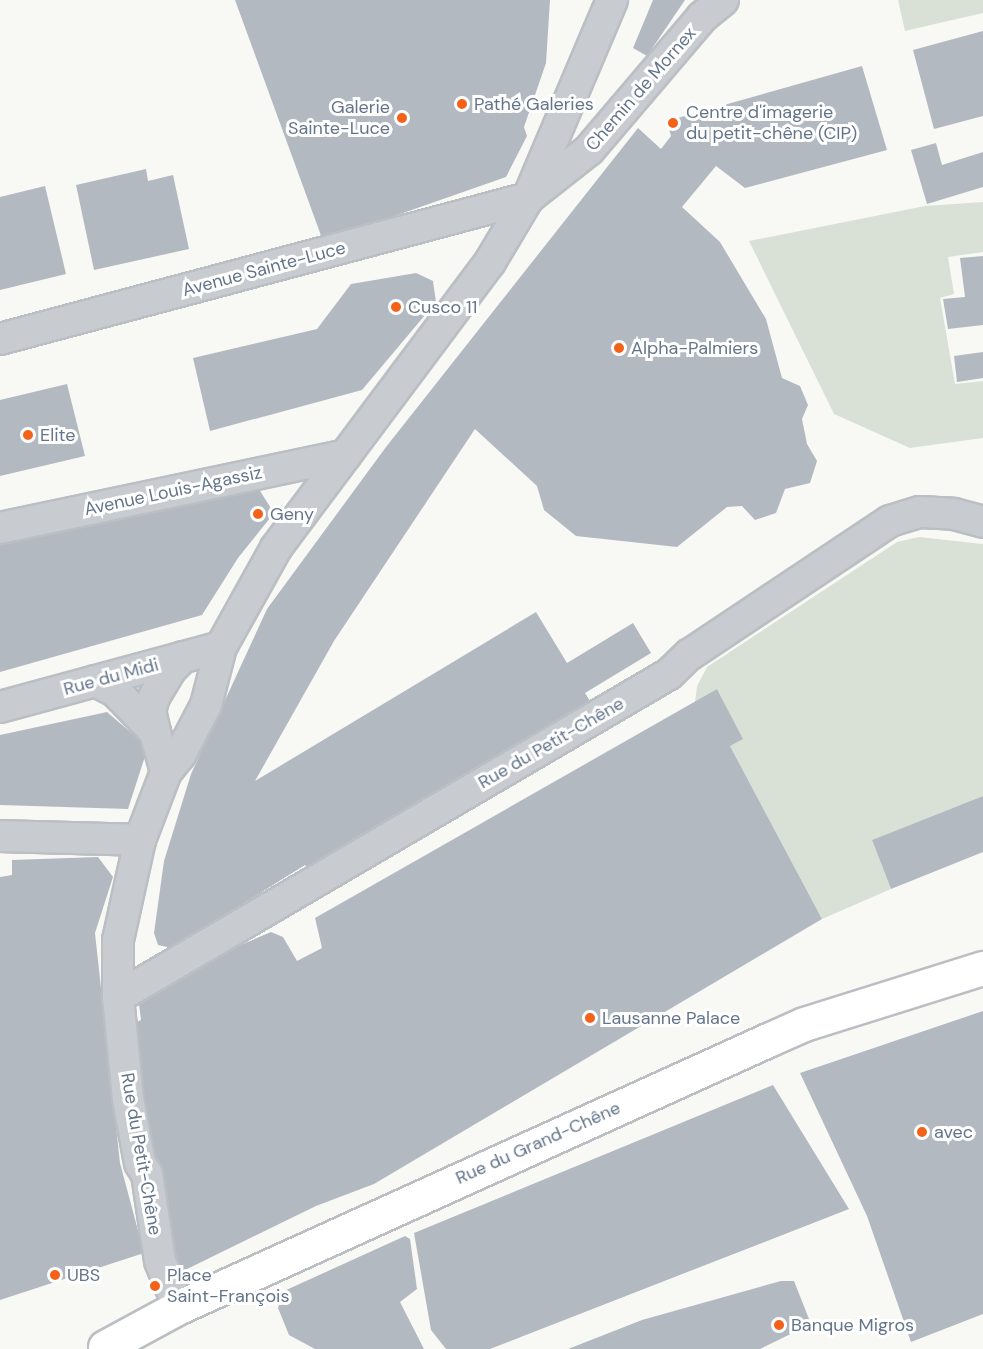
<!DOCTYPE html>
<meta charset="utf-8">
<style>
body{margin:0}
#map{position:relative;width:983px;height:1349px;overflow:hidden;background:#f8f9f5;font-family:"DM Sans",sans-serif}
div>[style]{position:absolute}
.green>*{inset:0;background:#d9e1d6}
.building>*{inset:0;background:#b2b9c1}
.roads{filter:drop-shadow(2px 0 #bbbec3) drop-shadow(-2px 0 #bbbec3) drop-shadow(0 2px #bbbec3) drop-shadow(0 -2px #bbbec3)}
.street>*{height:30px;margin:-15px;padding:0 15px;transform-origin:15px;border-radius:15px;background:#c8cbd0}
.primary>*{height:33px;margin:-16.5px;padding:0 16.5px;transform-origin:16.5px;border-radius:16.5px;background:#fff}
.dots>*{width:16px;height:16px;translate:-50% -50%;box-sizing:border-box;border:3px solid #fff;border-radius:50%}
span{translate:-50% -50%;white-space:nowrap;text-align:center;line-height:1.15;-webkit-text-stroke:6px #fff;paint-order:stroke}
.street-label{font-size:18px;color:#64758a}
.poi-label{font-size:18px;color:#64758a}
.left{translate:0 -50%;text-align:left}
.right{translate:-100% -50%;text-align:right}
</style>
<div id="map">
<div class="green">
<i style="clip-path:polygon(898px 0,983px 0,983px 13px,905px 31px)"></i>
<i style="clip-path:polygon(983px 202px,983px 252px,948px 257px,954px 294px,940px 298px,955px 384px,983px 381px,983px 438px,910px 448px,834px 414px,749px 241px,925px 206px)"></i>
<i style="clip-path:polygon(919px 537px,983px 544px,983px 796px,872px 840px,891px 889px,822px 919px,730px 746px,742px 738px,717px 689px,695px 702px,697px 686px,707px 667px,897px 542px)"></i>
</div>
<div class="building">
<i style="clip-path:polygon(235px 0,550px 0,546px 63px,524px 127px,527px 136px,506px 177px,323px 241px)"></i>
<i style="clip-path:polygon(653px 0,685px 0,647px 56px,633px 48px)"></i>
<i style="clip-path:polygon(983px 31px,983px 116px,934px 129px,913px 50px)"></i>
<i style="clip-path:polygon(862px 66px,887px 150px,745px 188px,716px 166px,682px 207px,720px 242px,766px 319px,782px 378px,800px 386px,808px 405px,802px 419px,807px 444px,817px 461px,810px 483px,785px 489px,776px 513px,755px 520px,742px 506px,727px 507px,677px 547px,576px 536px,544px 510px,537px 486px,475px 429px,334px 641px,255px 781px,536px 612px,567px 663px,633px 623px,651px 653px,585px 693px,592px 704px,310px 873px,305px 865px,172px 948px,158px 945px,154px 933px,164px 861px,191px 774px,267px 609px,386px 447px,638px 128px,661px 149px,671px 136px,667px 121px)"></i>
<i style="clip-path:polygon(936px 143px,942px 165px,983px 152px,983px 187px,927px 204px,911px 150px)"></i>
<i style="clip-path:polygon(146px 169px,148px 181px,173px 175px,189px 249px,94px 270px,76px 185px)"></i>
<i style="clip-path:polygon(45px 186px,66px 274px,0 290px,0 197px)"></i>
<i style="clip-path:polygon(983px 256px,983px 325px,948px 329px,943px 299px,965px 297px,960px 258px)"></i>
<i style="clip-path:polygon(416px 273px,433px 281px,436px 302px,362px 390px,210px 431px,193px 358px,317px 329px,351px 284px)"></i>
<i style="clip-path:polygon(983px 352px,983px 378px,957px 382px,954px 356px)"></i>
<i style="clip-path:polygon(67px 384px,85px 456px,0 476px,0 400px)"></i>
<i style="clip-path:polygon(255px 483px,274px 513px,238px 558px,202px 615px,0 672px,0 544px)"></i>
<i style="clip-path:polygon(717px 689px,743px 739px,730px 746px,822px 919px,374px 1184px,316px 1206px,183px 1271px,175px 1267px,144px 1126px,133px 1024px,141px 1020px,138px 996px,144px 987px,271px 932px,283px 937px,297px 961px,322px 948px,315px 918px)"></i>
<i style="clip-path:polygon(107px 712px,148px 747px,128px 809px,0 805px,0 735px)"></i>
<i style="clip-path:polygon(983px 796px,983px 852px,891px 889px,872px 840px)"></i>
<i style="clip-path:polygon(98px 857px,113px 877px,95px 933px,120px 1163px,144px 1253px,0 1300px,0 877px,12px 875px,12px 860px)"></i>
<i style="clip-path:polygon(983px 1011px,983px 1314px,911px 1342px,867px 1216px,800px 1073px)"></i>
<i style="clip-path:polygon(773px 1085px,849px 1209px,490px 1349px,446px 1349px,431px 1330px,414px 1233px)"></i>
<i style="clip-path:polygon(405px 1236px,410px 1239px,417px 1289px,400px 1302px,424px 1349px,315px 1349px,289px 1335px,278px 1308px,284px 1291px)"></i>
<i style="clip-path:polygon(781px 1281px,794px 1281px,811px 1324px,760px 1349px,568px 1349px,642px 1320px)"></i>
</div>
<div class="roads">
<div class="street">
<i style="left:0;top:339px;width:547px;rotate:-14.95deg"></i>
<i style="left:528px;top:198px;width:78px;rotate:-38.2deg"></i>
<i style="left:589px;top:150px;width:175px;rotate:-49.6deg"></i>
<i style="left:702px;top:17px;width:27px;rotate:-39deg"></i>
<i style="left:0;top:528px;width:353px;rotate:-11.9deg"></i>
<i style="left:95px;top:681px;width:22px;rotate:27deg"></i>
<i style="left:115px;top:691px;width:57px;rotate:45.7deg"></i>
<i style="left:155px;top:732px;width:41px;rotate:74.6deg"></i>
<i style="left:166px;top:772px;width:73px;rotate:110.9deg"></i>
<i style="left:140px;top:840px;width:102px;rotate:102.4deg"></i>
<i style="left:118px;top:940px;width:57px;rotate:90deg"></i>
<i style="left:118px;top:997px;width:102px;rotate:84.4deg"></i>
<i style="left:128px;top:1099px;width:65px;rotate:79.4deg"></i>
<i style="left:140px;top:1163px;width:13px;rotate:58deg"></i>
<i style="left:147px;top:1174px;width:88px;rotate:81.5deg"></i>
<i style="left:160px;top:1261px;width:50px;rotate:67.6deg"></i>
<i style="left:0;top:707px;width:229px;rotate:-15.2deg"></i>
<i style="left:155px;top:732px;width:22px;rotate:-103deg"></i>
<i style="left:150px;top:711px;width:15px;rotate:-74deg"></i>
<i style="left:154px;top:697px;width:33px;rotate:-59deg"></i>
<i style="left:171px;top:669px;width:17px;rotate:-45deg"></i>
<i style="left:166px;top:772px;width:22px;rotate:-51deg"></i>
<i style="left:180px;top:755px;width:56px;rotate:-62.5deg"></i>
<i style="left:206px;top:705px;width:60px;rotate:-75.5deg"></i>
<i style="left:221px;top:647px;width:113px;rotate:-60.9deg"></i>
<i style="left:276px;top:548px;width:357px;rotate:-53.2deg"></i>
<i style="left:490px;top:262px;width:74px;rotate:-59.3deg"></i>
<i style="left:528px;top:198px;width:215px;rotate:-67deg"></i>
<i style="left:0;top:836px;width:140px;rotate:1.6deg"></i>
<i style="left:118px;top:997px;width:639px;rotate:-30.38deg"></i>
<i style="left:669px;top:674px;width:28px;rotate:-44deg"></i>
<i style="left:689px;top:655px;width:242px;rotate:-33.7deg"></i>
<i style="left:890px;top:521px;width:31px;rotate:-17deg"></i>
<i style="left:920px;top:512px;width:34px;rotate:3deg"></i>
<i style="left:954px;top:514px;width:30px;rotate:15deg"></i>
</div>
<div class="primary">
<i style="left:105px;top:1347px;width:84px;rotate:-28.4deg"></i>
<i style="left:179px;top:1307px;width:647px;rotate:-24.39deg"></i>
<i style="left:768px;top:1040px;width:39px;rotate:-24deg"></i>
<i style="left:804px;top:1024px;width:188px;rotate:-17.4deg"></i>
</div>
</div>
<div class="dots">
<i style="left:462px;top:104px;background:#f4621a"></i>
<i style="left:402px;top:118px;background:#f4621a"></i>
<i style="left:673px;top:123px;background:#f4621a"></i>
<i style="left:396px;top:307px;background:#f4621a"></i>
<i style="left:619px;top:348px;background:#f4621a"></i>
<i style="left:28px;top:435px;background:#f4621a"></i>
<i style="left:258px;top:514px;background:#f4621a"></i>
<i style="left:590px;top:1018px;background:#f4621a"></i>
<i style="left:922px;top:1132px;background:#f4621a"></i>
<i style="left:55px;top:1275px;background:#f4621a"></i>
<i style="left:155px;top:1286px;background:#f4621a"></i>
<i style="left:779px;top:1325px;background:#f4621a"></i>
</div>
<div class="street-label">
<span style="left:641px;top:89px;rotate:-49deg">Chemin de Mornex</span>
<span style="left:264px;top:269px;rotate:-15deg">Avenue Sainte-Luce</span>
<span style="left:173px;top:491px;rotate:-12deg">Avenue Louis-Agassiz</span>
<span style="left:111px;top:677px;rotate:-15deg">Rue du Midi</span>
<span style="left:551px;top:743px;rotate:-30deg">Rue du Petit-Chêne</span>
<span style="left:538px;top:1143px;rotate:-24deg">Rue du Grand-Chêne</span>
<span style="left:141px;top:1154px;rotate:80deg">Rue du Petit-Chêne</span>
</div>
<div class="poi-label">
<span class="left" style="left:474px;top:104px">Pathé Galeries</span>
<span class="right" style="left:390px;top:118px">Galerie<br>Sainte-Luce</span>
<span class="left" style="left:686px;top:123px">Centre d'imagerie<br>du petit-chêne (CIP)</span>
<span class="left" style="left:408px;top:307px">Cusco 11</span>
<span class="left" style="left:631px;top:348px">Alpha-Palmiers</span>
<span class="left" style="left:40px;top:435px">Elite</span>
<span class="left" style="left:270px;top:514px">Geny</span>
<span class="left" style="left:602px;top:1018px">Lausanne Palace</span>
<span class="left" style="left:934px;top:1132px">avec</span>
<span class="left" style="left:67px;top:1275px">UBS</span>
<span class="left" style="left:167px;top:1286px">Place<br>Saint-François</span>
<span class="left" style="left:791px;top:1325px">Banque Migros</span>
</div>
</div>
